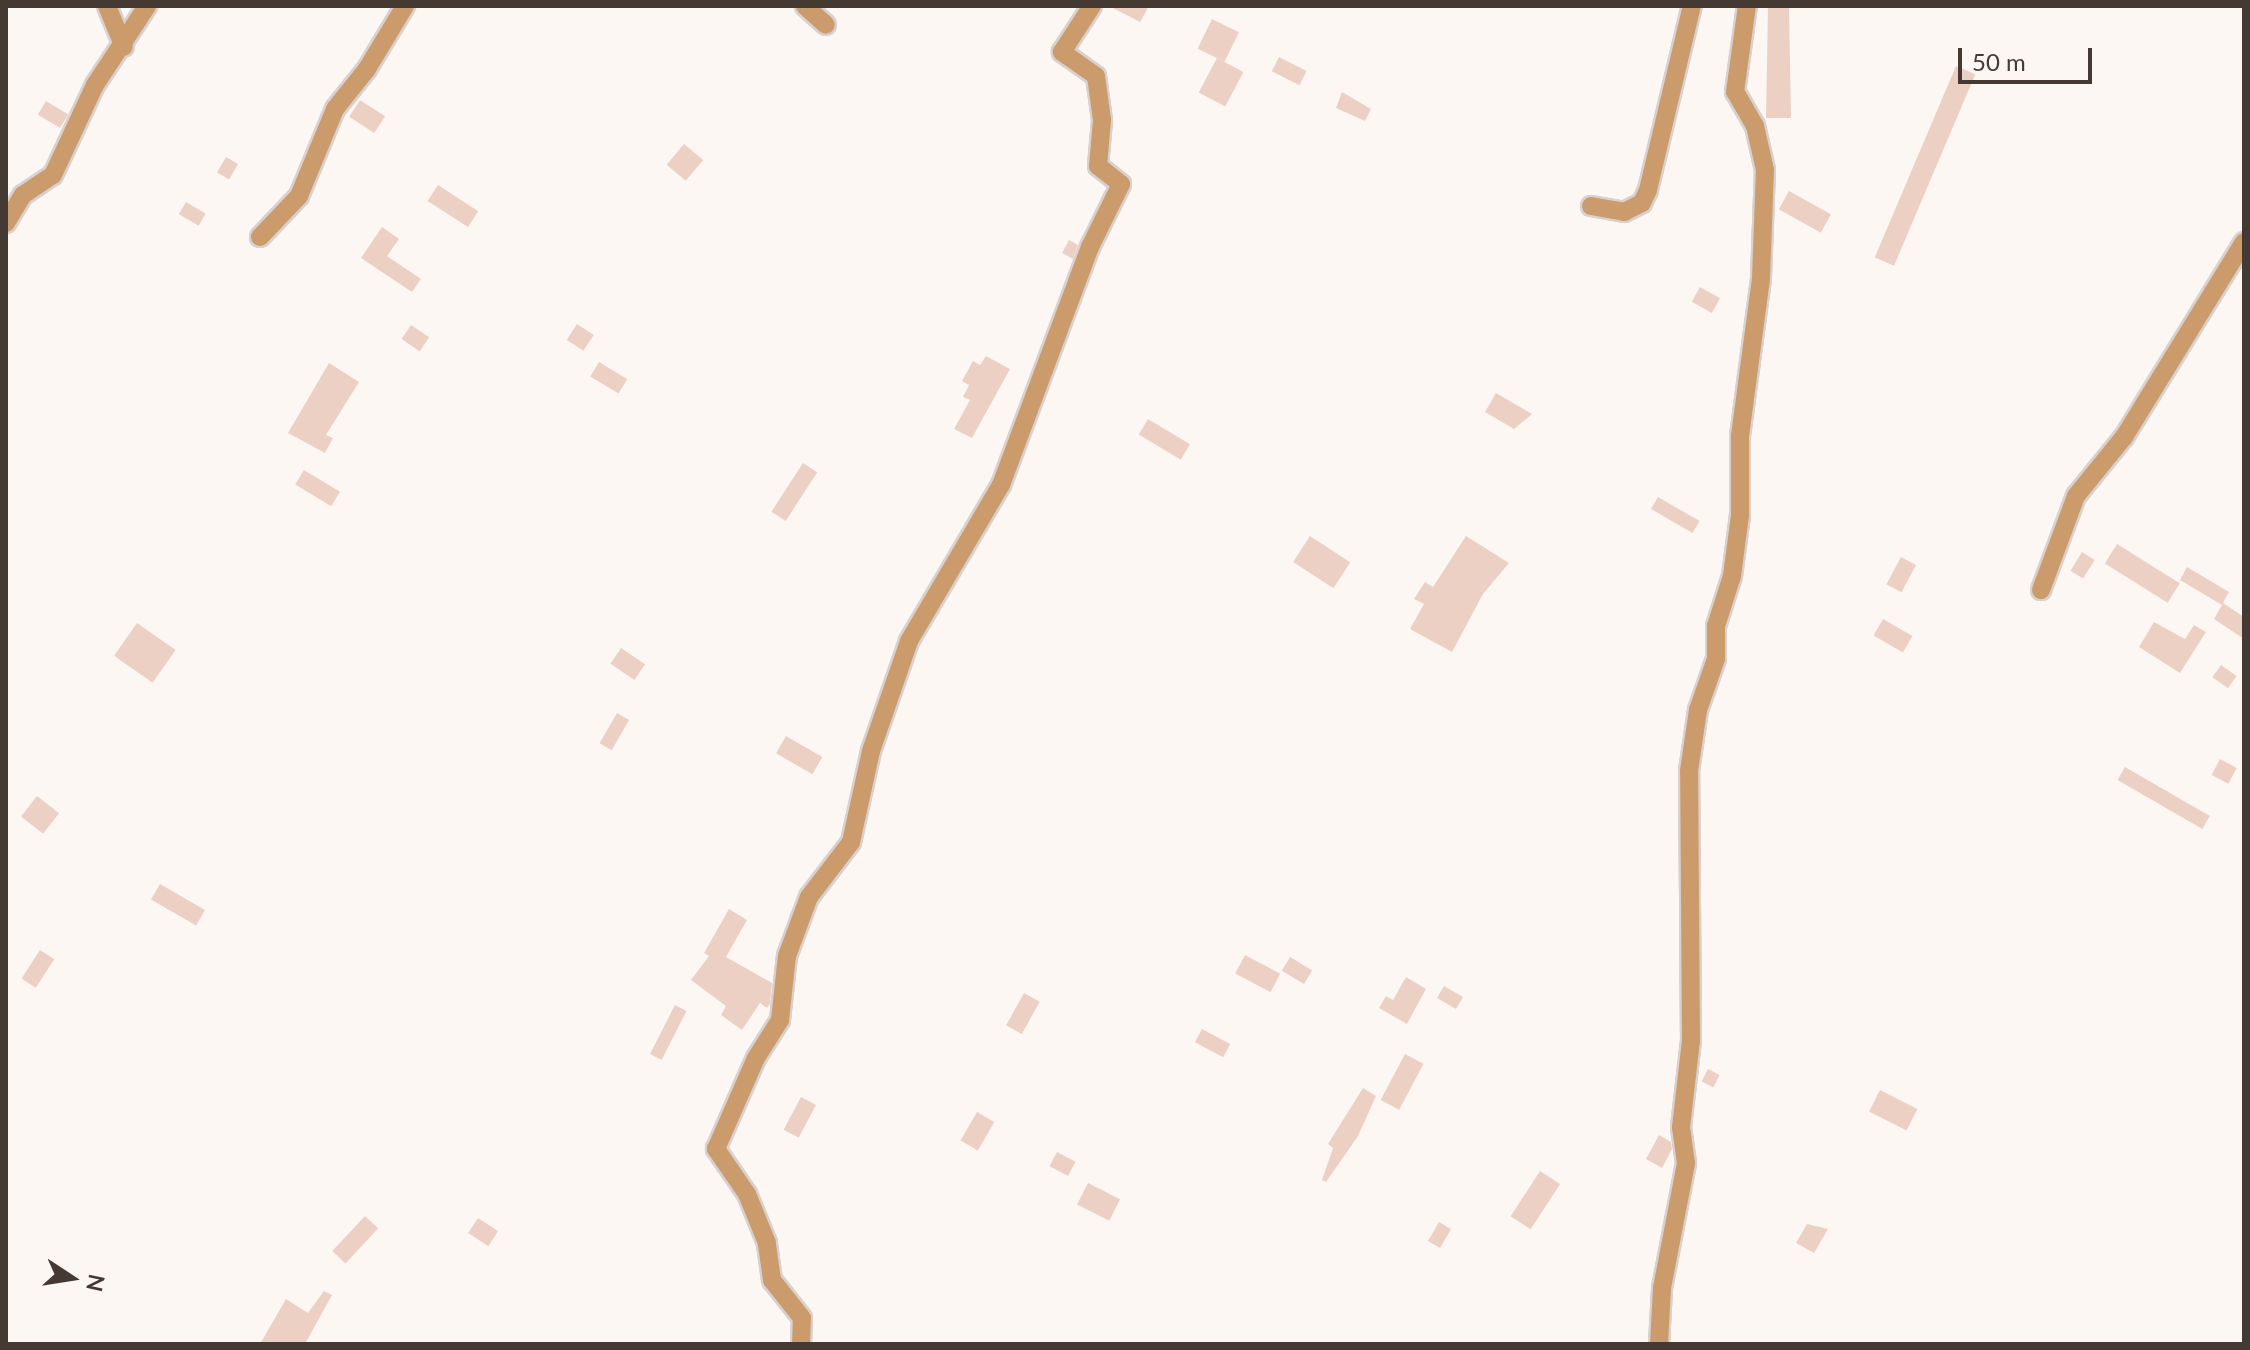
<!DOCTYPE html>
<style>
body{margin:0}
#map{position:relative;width:2250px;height:1350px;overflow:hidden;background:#fdf7f4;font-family:Lato,sans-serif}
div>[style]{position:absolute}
.building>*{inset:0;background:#edd0c4;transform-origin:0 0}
.roads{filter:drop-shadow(2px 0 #d8d1ce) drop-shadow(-2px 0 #d8d1ce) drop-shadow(0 2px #d8d1ce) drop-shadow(0 -2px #d8d1ce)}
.minor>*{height:18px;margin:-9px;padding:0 9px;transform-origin:9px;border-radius:9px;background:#cc9b6c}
span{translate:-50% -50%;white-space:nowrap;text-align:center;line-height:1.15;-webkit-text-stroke:8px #fdf7f4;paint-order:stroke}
.frame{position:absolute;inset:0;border:8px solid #453934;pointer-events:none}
.north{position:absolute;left:32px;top:1238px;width:80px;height:80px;-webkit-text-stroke:6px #fdf7f4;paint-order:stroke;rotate:102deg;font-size:22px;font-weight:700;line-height:32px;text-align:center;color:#453934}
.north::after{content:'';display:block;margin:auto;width:28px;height:36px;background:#453934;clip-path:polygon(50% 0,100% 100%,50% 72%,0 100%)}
.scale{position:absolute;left:1958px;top:48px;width:134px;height:36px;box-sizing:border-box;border:4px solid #453934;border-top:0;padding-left:10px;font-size:24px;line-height:28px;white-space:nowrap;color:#453934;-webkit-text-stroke:6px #fdf7f4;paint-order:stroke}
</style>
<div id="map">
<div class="building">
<i style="clip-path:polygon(1109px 6px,1149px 6px,1140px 22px)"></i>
<i style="clip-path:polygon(1768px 6px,1789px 6px,1791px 118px,1766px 118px)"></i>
<i style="left:1212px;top:19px;width:30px;height:33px;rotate:26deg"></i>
<i style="left:1279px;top:57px;width:31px;height:16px;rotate:27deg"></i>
<i style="left:1217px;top:58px;width:30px;height:39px;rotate:28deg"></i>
<i style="left:1956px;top:66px;width:21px;height:208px;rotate:23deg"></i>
<i style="clip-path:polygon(1342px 92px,1371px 109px,1365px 121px,1336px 108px)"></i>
<i style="left:360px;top:100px;width:30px;height:20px;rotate:33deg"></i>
<i style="left:46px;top:101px;width:26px;height:16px;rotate:31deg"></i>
<i style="left:684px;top:144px;width:25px;height:27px;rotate:40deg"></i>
<i style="left:226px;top:157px;width:14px;height:18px;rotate:30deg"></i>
<i style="left:438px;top:185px;width:48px;height:19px;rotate:33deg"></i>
<i style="left:1789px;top:191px;width:48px;height:21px;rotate:29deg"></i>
<i style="left:186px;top:202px;width:23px;height:14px;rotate:31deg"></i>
<i style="clip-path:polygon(382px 227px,399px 239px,387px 256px,421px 279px,412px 292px,361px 258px)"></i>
<i style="clip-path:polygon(1069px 240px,1078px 245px,1073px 259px,1062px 253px)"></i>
<i style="left:1700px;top:287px;width:23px;height:17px;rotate:29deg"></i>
<i style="left:577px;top:324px;width:20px;height:19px;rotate:33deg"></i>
<i style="left:411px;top:325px;width:22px;height:17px;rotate:34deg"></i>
<i style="clip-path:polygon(986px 356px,1010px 369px,972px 438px,954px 429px,970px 400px,963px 397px,969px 385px,962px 381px,973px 361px,980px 365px)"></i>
<i style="left:599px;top:362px;width:33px;height:17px;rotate:31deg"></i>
<i style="clip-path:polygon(329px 363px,359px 382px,326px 435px,333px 438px,325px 453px,288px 433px)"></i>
<i style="clip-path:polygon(1496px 393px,1532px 414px,1514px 429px,1485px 412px)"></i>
<i style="left:1148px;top:419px;width:49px;height:18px;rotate:31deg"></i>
<i style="left:803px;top:463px;width:17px;height:58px;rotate:33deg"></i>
<i style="left:304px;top:470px;width:42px;height:17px;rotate:31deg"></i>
<i style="left:1658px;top:497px;width:48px;height:14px;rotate:30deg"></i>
<i style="left:1310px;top:536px;width:48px;height:31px;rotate:33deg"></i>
<i style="clip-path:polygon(1466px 536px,1509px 563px,1483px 594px,1452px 652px,1410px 629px,1424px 604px,1414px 599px,1425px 582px,1433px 587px)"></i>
<i style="left:2117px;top:544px;width:74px;height:23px;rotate:32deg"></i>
<i style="left:2082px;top:552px;width:15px;height:22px;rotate:32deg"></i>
<i style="left:1901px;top:557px;width:17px;height:31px;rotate:28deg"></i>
<i style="clip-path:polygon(2187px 567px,2229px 592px,2223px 603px,2244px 617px,2244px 639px,2214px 619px,2222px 605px,2180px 580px)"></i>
<i style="left:1883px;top:619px;width:34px;height:19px;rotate:30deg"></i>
<i style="clip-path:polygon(2154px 622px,2185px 639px,2194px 625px,2206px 632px,2180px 673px,2139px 647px)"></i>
<i style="left:137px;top:623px;width:47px;height:40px;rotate:35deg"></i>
<i style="left:621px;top:648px;width:29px;height:19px;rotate:34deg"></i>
<i style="left:2221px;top:665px;width:19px;height:15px;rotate:35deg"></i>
<i style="left:617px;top:713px;width:14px;height:35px;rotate:30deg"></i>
<i style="left:786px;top:736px;width:42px;height:20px;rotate:30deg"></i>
<i style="left:2220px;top:759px;width:19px;height:18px;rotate:28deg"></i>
<i style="left:2125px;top:767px;width:98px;height:15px;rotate:30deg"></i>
<i style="left:37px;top:796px;width:28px;height:26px;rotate:38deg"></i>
<i style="left:160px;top:884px;width:52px;height:18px;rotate:30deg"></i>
<i style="clip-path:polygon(729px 909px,747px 920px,726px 957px,772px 983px,770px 1004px,767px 1008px,760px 1003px,742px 1030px,721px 1015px,726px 1006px,691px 980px,709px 956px,704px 953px)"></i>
<i style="left:40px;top:950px;width:17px;height:34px;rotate:33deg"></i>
<i style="left:1245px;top:955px;width:40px;height:21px;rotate:28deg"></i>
<i style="left:1290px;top:957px;width:26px;height:16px;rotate:31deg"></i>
<i style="clip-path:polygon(1406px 977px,1426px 989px,1407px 1024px,1379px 1008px,1386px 996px,1393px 1000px)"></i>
<i style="left:1444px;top:986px;width:22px;height:14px;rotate:30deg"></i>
<i style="left:1024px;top:993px;width:18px;height:37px;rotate:29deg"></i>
<i style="left:675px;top:1005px;width:13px;height:55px;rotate:27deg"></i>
<i style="left:1202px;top:1029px;width:32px;height:15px;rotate:28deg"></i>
<i style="left:1405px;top:1054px;width:21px;height:52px;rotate:28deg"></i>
<i style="left:1708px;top:1069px;width:13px;height:14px;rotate:27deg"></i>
<i style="clip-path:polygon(1363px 1088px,1376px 1096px,1358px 1136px,1326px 1182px,1322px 1180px,1333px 1148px,1328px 1144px)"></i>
<i style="left:1880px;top:1090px;width:42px;height:24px;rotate:27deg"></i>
<i style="left:801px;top:1097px;width:17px;height:37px;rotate:28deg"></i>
<i style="left:977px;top:1112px;width:20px;height:33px;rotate:30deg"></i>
<i style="clip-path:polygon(1659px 1135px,1671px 1142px,1672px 1149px,1662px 1168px,1646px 1159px)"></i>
<i style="left:1057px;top:1152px;width:21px;height:16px;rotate:28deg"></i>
<i style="left:1540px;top:1171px;width:24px;height:54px;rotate:33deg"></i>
<i style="left:1088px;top:1183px;width:36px;height:24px;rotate:27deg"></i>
<i style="left:365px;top:1216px;width:18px;height:48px;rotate:43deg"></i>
<i style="left:478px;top:1218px;width:24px;height:18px;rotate:33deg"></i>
<i style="left:1439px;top:1222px;width:14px;height:22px;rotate:30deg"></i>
<i style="clip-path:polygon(1807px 1224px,1828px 1229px,1814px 1253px,1796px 1243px)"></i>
<i style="clip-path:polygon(324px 1291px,332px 1295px,305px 1344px,260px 1344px,286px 1299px,308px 1313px)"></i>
</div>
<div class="roads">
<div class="minor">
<i style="left:107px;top:6px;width:44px;rotate:67.5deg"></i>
<i style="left:805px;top:6px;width:28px;rotate:42deg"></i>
<i style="left:1591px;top:206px;width:34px;rotate:10deg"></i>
<i style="left:1624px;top:212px;width:20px;rotate:-27deg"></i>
<i style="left:1642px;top:203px;width:14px;rotate:-65deg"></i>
<i style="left:1648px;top:190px;width:189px;rotate:-76.6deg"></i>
<i style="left:6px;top:223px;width:33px;rotate:-59deg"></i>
<i style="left:23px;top:195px;width:36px;rotate:-34deg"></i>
<i style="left:53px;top:175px;width:99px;rotate:-65deg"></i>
<i style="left:95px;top:85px;width:95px;rotate:-56.6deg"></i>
<i style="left:260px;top:237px;width:57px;rotate:-46.4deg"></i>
<i style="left:299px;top:196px;width:94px;rotate:-67.5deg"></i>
<i style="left:335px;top:109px;width:51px;rotate:-51.3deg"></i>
<i style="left:367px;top:69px;width:74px;rotate:-58.9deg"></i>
<i style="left:2041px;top:590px;width:100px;rotate:-69.6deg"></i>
<i style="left:2076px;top:496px;width:76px;rotate:-50.9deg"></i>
<i style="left:2124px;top:437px;width:229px;rotate:-58.4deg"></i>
<i style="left:801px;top:1344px;width:26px;rotate:-88deg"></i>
<i style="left:802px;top:1318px;width:48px;rotate:-128.3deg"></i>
<i style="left:772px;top:1280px;width:37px;rotate:-98deg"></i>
<i style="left:767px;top:1243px;width:53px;rotate:-112.2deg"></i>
<i style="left:747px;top:1194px;width:55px;rotate:-124.6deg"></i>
<i style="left:716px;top:1149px;width:99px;rotate:-66.3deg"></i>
<i style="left:756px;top:1058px;width:45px;rotate:-57.7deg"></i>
<i style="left:780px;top:1020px;width:64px;rotate:-83.8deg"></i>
<i style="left:787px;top:956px;width:63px;rotate:-69.6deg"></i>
<i style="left:809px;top:897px;width:69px;rotate:-52.6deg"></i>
<i style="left:851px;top:842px;width:93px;rotate:-77.6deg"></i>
<i style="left:871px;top:751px;width:116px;rotate:-70.9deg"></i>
<i style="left:909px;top:641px;width:181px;rotate:-59.5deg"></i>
<i style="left:1001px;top:485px;width:254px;rotate:-69.5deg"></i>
<i style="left:1090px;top:247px;width:70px;rotate:-63.8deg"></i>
<i style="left:1121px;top:184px;width:29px;rotate:-142deg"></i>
<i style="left:1098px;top:166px;width:46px;rotate:-85deg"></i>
<i style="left:1102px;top:120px;width:44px;rotate:-97.8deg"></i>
<i style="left:1096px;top:76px;width:42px;rotate:-144.8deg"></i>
<i style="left:1062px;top:52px;width:55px;rotate:-56.9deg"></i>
<i style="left:1659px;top:1344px;width:56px;rotate:-86.9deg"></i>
<i style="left:1662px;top:1288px;width:127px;rotate:-79.1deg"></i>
<i style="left:1686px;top:1163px;width:36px;rotate:-98deg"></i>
<i style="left:1681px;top:1127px;width:87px;rotate:-83.4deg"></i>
<i style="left:1691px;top:1041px;width:270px;rotate:-90.4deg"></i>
<i style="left:1689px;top:771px;width:62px;rotate:-81.6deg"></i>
<i style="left:1698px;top:710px;width:54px;rotate:-70.6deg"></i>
<i style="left:1716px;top:659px;width:33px;rotate:-90deg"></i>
<i style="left:1716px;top:626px;width:52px;rotate:-72.3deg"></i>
<i style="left:1732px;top:576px;width:62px;rotate:-82.5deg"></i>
<i style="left:1740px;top:515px;width:79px;rotate:-90deg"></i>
<i style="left:1740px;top:436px;width:159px;rotate:-82.4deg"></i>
<i style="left:1761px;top:278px;width:108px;rotate:-87.9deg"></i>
<i style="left:1765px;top:170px;width:45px;rotate:-102.8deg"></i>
<i style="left:1755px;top:126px;width:39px;rotate:-120deg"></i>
<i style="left:1735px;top:92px;width:87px;rotate:-82.1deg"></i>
</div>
</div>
<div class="frame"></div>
<div class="north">N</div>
<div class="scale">50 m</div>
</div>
